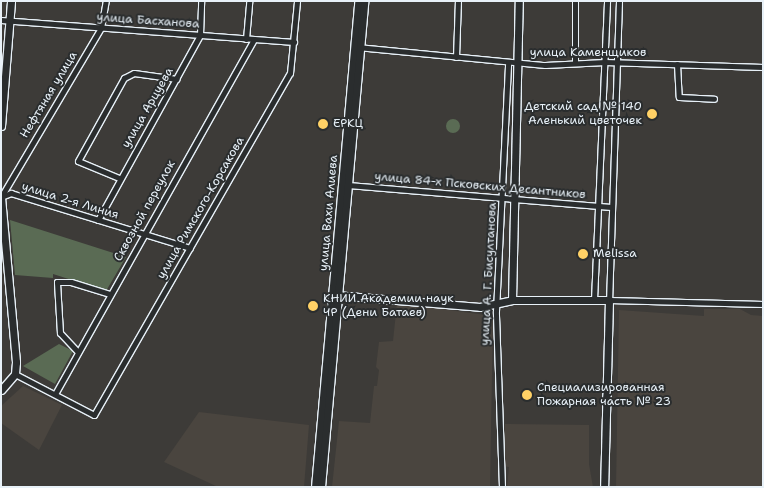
<!DOCTYPE html>
<meta charset="utf-8">
<style>
body{margin:0}
#map{position:relative;width:764px;height:488px;overflow:hidden;background:#3d3b38;font-family:"Shantell Sans",sans-serif}
div>[style]{position:absolute}
.built>*{inset:0;background:#4a453f}
.green>*{inset:0;background:#5a6b54}
.round{border-radius:50%}
.roads{filter:drop-shadow(1px 0 #e8f1f8) drop-shadow(-1px 0 #e8f1f8) drop-shadow(0 1px #e8f1f8) drop-shadow(0 -1px #e8f1f8)}
.street>*{height:5px;margin:-2.5px;padding:0 2.5px;transform-origin:2.5px;border-radius:2.5px;background:#2a2d2e}
.secondary>*{height:7px;margin:-3.5px;padding:0 3.5px;transform-origin:3.5px;border-radius:3.5px;background:#2a2d2e}
.dots>*{width:14px;height:14px;translate:-50% -50%;box-sizing:border-box;border:2px solid #2a2d2e;border-radius:50%}
span{translate:-50% -50%;white-space:nowrap;text-align:center;line-height:1.15;-webkit-text-stroke:4px #2a2d2e;paint-order:stroke}
.street-label{font-size:12px;color:#e8f1f8}
.poi-label{font-size:12px;color:#e8f1f8}
.right{translate:-100% -50%;text-align:right}
.left{translate:0 -50%;text-align:left}
.frame{position:absolute;inset:0;border:2px solid #e8f1f8;pointer-events:none}
</style>
<div id="map">
<div class="built">
<i style="clip-path:polygon(397px 303px,493px 316px,490px 487px,332px 487px,339px 421px,370px 423px,374px 386px,377px 386px,379px 370px,376px 367px,379px 342px,393px 341px)"></i>
<i style="clip-path:polygon(704px 309px,740px 309px,751px 315px,763px 316px,763px 487px,616px 487px,619px 310px,704px 316px)"></i>
<i style="clip-path:polygon(23px 386px,62px 405px,39px 450px,1px 423px,1px 406px)"></i>
<i style="clip-path:polygon(199px 412px,309px 425px,304px 487px,218px 487px,164px 462px)"></i>
<i style="clip-path:polygon(505px 424px,589px 425px,589px 464px,593px 487px,507px 487px,509px 467px,503px 466px)"></i>
</div>
<div class="green">
<i class="round" style="left:446px;top:119px;width:14px;height:14px"></i>
<i style="clip-path:polygon(10px 220px,126px 257px,106px 291px,53px 274px,53px 278px,15px 275px)"></i>
<i style="clip-path:polygon(59px 344px,73px 351px,55px 384px,23px 366px)"></i>
</div>
<div class="roads">
<div class="street">
<i style="left:575px;top:1px;width:62px;rotate:90deg"></i>
<i style="left:619px;top:1px;width:299px;rotate:91.9deg"></i>
<i style="left:609px;top:300px;width:154px;rotate:1.5deg"></i>
<i style="left:1px;top:20px;width:294px;rotate:4.3deg"></i>
<i style="left:246px;top:39px;width:38px;rotate:-85deg"></i>
<i style="left:357px;top:47px;width:189px;rotate:5.5deg"></i>
<i style="left:545px;top:65px;width:60px;rotate:-2.9deg"></i>
<i style="left:605px;top:62px;width:158px;rotate:1.8deg"></i>
<i style="left:456px;top:57px;width:56px;rotate:-88deg"></i>
<i style="left:677px;top:64px;width:33px;rotate:87deg"></i>
<i style="left:679px;top:97px;width:35px;rotate:3deg"></i>
<i style="left:119px;top:178px;width:44px;rotate:-157.5deg"></i>
<i style="left:78px;top:161px;width:95px;rotate:-61deg"></i>
<i style="left:124px;top:78px;width:11px;rotate:-27deg"></i>
<i style="left:134px;top:73px;width:43px;rotate:7.9deg"></i>
<i style="left:348px;top:185px;width:264px;rotate:4.8deg"></i>
<i style="left:1px;top:197px;width:196px;rotate:-59.4deg"></i>
<i style="left:101px;top:28px;width:27px;rotate:-80deg"></i>
<i style="left:1px;top:197px;width:11px;rotate:-22deg"></i>
<i style="left:11px;top:193px;width:187px;rotate:17.1deg"></i>
<i style="left:98px;top:220px;width:211px;rotate:-61.1deg"></i>
<i style="left:200px;top:35px;width:34px;rotate:-88deg"></i>
<i style="left:594px;top:300px;width:299px;rotate:-87.5deg"></i>
<i style="left:77px;top:351px;width:25px;rotate:-133deg"></i>
<i style="left:60px;top:333px;width:51px;rotate:-93.4deg"></i>
<i style="left:57px;top:282px;width:14px"></i>
<i style="left:71px;top:282px;width:41px;rotate:17.1deg"></i>
<i style="left:15px;top:374px;width:89px;rotate:27.4deg"></i>
<i style="left:94px;top:415px;width:394px;rotate:-60.2deg"></i>
<i style="left:290px;top:73px;width:72px;rotate:-84.4deg"></i>
<i style="left:55px;top:394px;width:407px;rotate:-60.7deg"></i>
<i style="left:502px;top:487px;width:176px;rotate:-92deg"></i>
<i style="left:496px;top:311px;width:249px;rotate:-87.2deg"></i>
</div>
<div class="secondary">
<i style="left:1px;top:126px;width:125px;rotate:-85.4deg"></i>
<i style="left:1px;top:197px;width:166px;rotate:84.8deg"></i>
<i style="left:16px;top:362px;width:12px;rotate:95deg"></i>
<i style="left:15px;top:374px;width:21px;rotate:131deg"></i>
<i style="left:335px;top:295px;width:145px;rotate:4.7deg"></i>
<i style="left:480px;top:307px;width:33px;rotate:-12deg"></i>
<i style="left:512px;top:300px;width:97px"></i>
<i style="left:609px;top:300px;width:187px;rotate:91.5deg"></i>
<i style="left:512px;top:300px;width:299px;rotate:-88.7deg"></i>
<i style="left:315px;top:487px;width:488px;rotate:-84.9deg"></i>
<i style="left:321px;top:487px;width:488px;rotate:-84.9deg"></i>
</div>
</div>
<div class="dots">
<i style="left:652px;top:114px;background:#ffd166"></i>
<i style="left:323px;top:124px;background:#ffd166"></i>
<i style="left:583px;top:254px;background:#ffd166"></i>
<i style="left:313px;top:306px;background:#ffd166"></i>
<i style="left:527px;top:395px;background:#ffd166"></i>
</div>
<div class="street-label">
<span style="left:148px;top:21px;rotate:4deg">улица Басханова</span>
<span style="left:588px;top:53px">улица Каменщиков</span>
<span style="left:49px;top:95px;rotate:-59deg">Нефтяная улица</span>
<span style="left:148px;top:108px;rotate:-60deg">улица Арцуева</span>
<span style="left:480px;top:186px;rotate:5deg">улица 84-х Псковских Десантников</span>
<span style="left:70px;top:201px;rotate:17deg">улица 2-я Линия</span>
<span style="left:201px;top:208px;rotate:-60deg">улица Римского-Корсакова</span>
<span style="left:145px;top:211px;rotate:-61deg">Сквозной переулок</span>
<span style="left:329px;top:213px;rotate:-85deg">улица Вахи Алиева</span>
<span style="left:489px;top:274px;rotate:-87deg">улица А. Г. Бисултанова</span>
</div>
<div class="poi-label">
<span class="right" style="left:642px;top:114px">Детский сад № 140<br>Аленький цветочек</span>
<span class="left" style="left:333px;top:124px">ЕРКЦ</span>
<span class="left" style="left:593px;top:254px">Melissa</span>
<span class="left" style="left:323px;top:306px">КНИИ Академии наук<br>ЧР (Дени Батаев)</span>
<span class="left" style="left:537px;top:395px">Специализированная<br>Пожарная часть № 23</span>
</div>
<div class="frame"></div>
</div>
